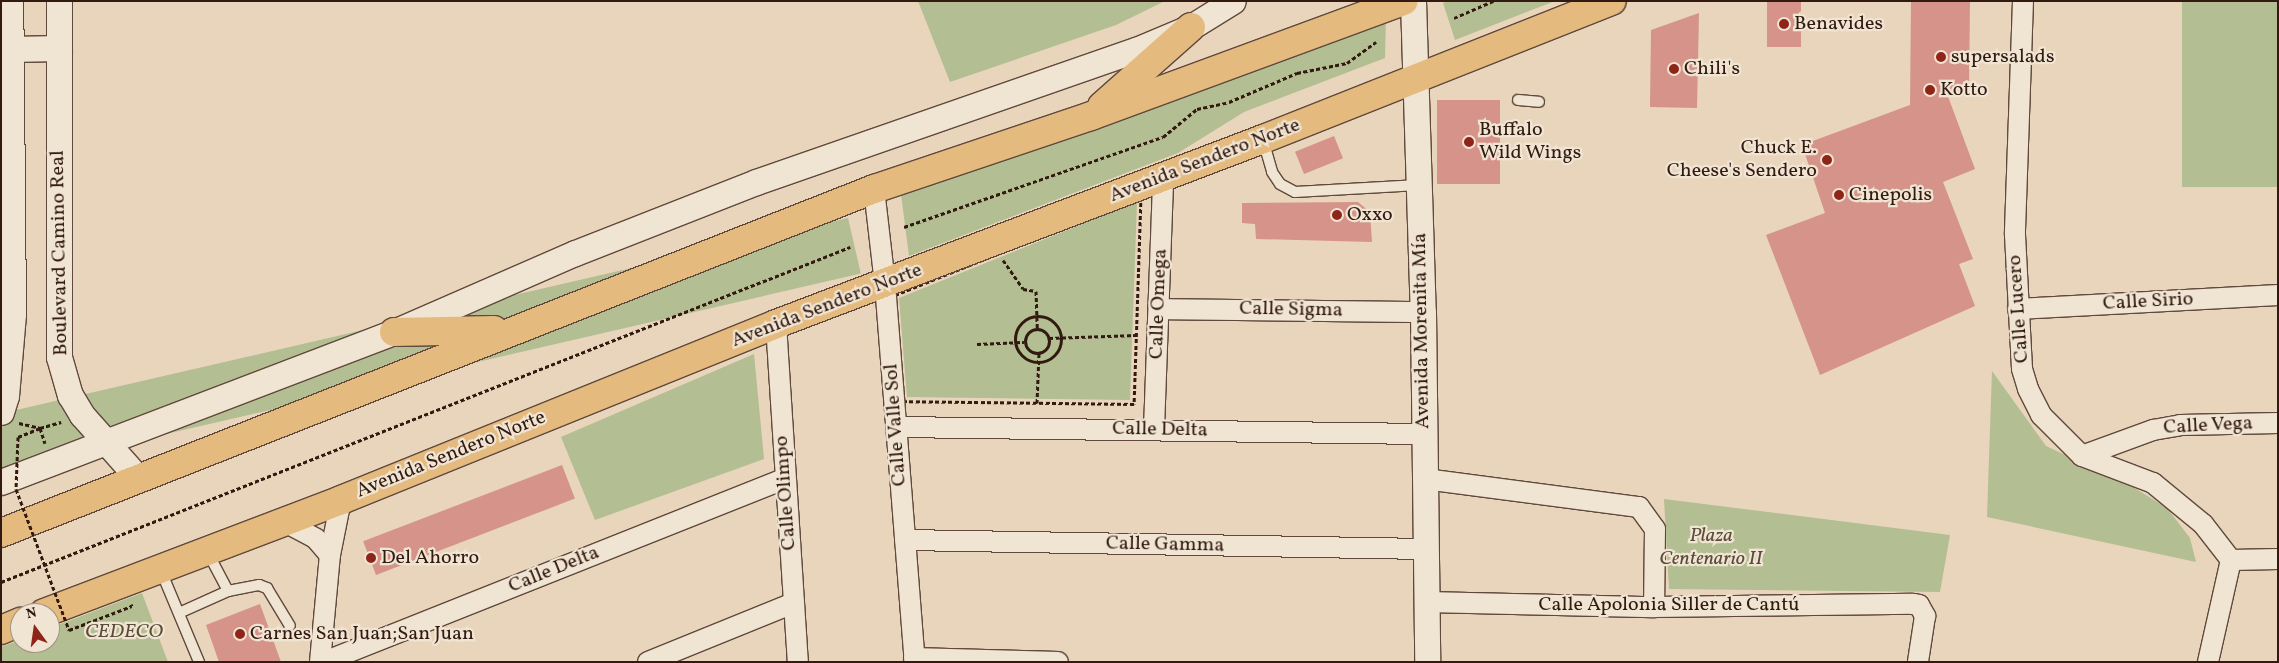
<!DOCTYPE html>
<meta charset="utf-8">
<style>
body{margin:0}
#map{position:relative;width:2279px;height:663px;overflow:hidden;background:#e8d5bb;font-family:Vollkorn,serif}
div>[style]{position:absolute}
.green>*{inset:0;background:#b3be92;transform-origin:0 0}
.building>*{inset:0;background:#d59389;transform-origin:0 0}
.path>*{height:3px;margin-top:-1.5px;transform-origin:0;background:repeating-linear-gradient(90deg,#321a11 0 4px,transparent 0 6.5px)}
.path>.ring{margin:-1.5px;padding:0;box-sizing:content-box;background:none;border:3px solid #321a11;border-radius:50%}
.roads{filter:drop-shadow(1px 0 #60493c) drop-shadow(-1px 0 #60493c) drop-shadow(0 1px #60493c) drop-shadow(0 -1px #60493c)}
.service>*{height:10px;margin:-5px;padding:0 5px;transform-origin:5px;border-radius:5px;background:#f0e4d3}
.minor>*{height:20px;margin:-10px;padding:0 10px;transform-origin:10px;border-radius:10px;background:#f0e4d3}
.tertiary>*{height:25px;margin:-12.5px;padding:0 12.5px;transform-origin:12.5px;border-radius:12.5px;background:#f0e4d3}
.primary>*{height:28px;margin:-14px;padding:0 14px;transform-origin:14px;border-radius:14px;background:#e4ba7e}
.path-bridge>*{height:3px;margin-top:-1.5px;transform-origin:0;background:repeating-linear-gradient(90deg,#321a11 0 4px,transparent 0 6.5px)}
.dots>*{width:14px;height:14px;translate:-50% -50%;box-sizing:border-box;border:2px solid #f0e4d3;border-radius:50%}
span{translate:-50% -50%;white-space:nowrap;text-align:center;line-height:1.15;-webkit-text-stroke:4.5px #f0e4d3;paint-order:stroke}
.poi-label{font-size:20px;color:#321a11}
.left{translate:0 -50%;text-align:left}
.right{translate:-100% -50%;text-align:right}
.street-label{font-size:20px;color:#321a11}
.park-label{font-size:20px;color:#594b38;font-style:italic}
.frame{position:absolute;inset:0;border:2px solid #321a11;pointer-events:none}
.north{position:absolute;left:10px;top:603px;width:50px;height:50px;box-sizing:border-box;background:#f0e4d3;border:1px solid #a49385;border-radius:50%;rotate:346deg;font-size:14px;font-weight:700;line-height:20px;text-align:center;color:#321a11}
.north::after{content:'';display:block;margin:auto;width:18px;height:22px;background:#8f2418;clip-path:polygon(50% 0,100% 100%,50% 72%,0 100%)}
</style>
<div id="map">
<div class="green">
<i style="clip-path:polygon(918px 1px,1165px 1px,1116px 25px,950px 82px)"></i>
<i style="clip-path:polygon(1448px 1px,1555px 1px,1455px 40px,1443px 3px)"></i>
<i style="left:2182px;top:1px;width:96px;height:186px"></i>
<i style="clip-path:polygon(1386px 16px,1385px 58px,1244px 112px,1178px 153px,909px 256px,901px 194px)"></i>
<i style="clip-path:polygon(1137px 202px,1130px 400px,907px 397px,899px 298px)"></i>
<i style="left:848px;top:218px;width:57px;height:909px;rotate:77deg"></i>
<i style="clip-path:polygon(754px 354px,764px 459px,595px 520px,561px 437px)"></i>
<i style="clip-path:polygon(1992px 371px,2046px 446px,2128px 484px,2167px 508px,2190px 538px,2196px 562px,1987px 517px)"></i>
<i style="clip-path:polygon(1664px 499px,1950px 535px,1940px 592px,1669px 589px)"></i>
<i style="clip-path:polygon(142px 593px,168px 662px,1px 662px,1px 647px,20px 640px,20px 643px,50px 643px,50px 628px)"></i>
</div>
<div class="building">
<i style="left:1767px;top:1px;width:34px;height:46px"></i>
<i style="clip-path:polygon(1911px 1px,1970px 1px,1969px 92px,1946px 91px,1975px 169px,1943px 182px,1973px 259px,1959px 264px,1975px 306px,1820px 375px,1766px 235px,1825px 213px,1802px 145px,1910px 105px)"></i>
<i style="clip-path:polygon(1699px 13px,1697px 108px,1650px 107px,1651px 30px)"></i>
<i style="left:1437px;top:100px;width:63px;height:84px"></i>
<i style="left:1334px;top:136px;width:24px;height:42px;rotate:68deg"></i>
<i style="clip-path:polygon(1358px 202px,1370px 212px,1372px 242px,1256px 239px,1255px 224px,1242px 223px,1242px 203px)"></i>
<i style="left:562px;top:465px;width:36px;height:213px;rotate:69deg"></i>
<i style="clip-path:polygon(260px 604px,281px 662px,219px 662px,206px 625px)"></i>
</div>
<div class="path">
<i style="left:1454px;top:18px;width:43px;rotate:-23.6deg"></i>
<i style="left:1141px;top:196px;width:208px;rotate:91.9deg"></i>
<i style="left:1134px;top:404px;width:230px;rotate:-179.3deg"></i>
<i style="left:904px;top:401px;width:106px;rotate:-94.9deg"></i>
<i style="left:895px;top:295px;width:265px;rotate:-21.9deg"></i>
<i style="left:904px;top:227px;width:274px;rotate:-19.2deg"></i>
<i style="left:1163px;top:137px;width:44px;rotate:-39.5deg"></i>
<i style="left:1197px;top:109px;width:33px;rotate:-12deg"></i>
<i style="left:1229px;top:102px;width:74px;rotate:-23.1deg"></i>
<i style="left:1297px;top:73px;width:51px;rotate:-11.3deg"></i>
<i style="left:1347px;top:63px;width:36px;rotate:-36deg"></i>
<i style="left:1003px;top:260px;width:35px;rotate:55deg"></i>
<i style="left:1023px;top:289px;width:13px;rotate:9deg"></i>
<i style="left:1036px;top:291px;width:38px;rotate:88deg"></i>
<i class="ring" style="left:1015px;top:316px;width:43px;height:43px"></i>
<i class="ring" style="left:1025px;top:329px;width:21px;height:21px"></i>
<i style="left:1049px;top:338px;width:88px;rotate:-2deg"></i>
<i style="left:977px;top:344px;width:47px;rotate:-2.4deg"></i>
<i style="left:1037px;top:403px;width:50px;rotate:-87.7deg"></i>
<i style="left:19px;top:423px;width:22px;rotate:13deg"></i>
<i style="left:40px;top:428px;width:22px;rotate:-16deg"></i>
<i style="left:18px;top:437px;width:24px;rotate:-22deg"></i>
<i style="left:40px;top:428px;width:16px;rotate:72deg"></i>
<i style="left:1px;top:582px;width:913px;rotate:-21.53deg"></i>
<i style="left:69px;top:630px;width:67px;rotate:-20.9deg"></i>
<i style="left:132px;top:606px;width:2px;rotate:-117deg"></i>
</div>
<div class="roads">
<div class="service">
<i style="left:1518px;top:100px;width:21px;rotate:5deg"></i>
<i style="left:1263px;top:140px;width:33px;rotate:74deg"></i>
<i style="left:1272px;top:172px;width:14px;rotate:56deg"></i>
<i style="left:1280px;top:184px;width:17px;rotate:28deg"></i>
<i style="left:1295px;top:192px;width:124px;rotate:-3.2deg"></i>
<i style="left:208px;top:553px;width:43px;rotate:62.2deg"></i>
<i style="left:161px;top:571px;width:99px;rotate:67.3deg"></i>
<i style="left:179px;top:613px;width:54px;rotate:-24.2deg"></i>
<i style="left:228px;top:591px;width:32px;rotate:-11deg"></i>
<i style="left:259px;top:585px;width:9px;rotate:21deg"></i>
<i style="left:267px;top:588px;width:44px;rotate:58.8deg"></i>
</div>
<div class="minor">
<i style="left:2023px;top:1px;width:234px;rotate:92deg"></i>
<i style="left:2015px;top:235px;width:134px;rotate:87deg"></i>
<i style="left:2022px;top:369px;width:21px;rotate:73deg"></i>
<i style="left:2028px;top:389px;width:29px;rotate:63deg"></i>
<i style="left:2041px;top:415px;width:58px;rotate:45deg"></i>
<i style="left:2082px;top:456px;width:76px;rotate:20.8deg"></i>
<i style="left:2153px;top:483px;width:65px;rotate:39.4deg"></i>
<i style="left:2203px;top:524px;width:46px;rotate:52.1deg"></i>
<i style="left:874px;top:189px;width:96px;rotate:83.4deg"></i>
<i style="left:885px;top:284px;width:379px;rotate:85.5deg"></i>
<i style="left:1159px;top:309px;width:264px;rotate:0.7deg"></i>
<i style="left:2018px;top:309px;width:260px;rotate:-3.1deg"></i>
<i style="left:776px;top:324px;width:339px;rotate:86.3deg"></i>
<i style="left:897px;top:427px;width:527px;rotate:0.76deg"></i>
<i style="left:1154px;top:429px;width:251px;rotate:-87.9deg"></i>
<i style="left:2082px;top:456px;width:76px;rotate:-20.1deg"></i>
<i style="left:2153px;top:430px;width:27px;rotate:-10deg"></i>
<i style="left:2180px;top:425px;width:98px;rotate:-1.2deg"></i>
<i style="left:1425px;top:479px;width:216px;rotate:7.5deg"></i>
<i style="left:1639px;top:507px;width:27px;rotate:54deg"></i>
<i style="left:1655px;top:529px;width:78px;rotate:90.7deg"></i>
<i style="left:281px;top:520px;width:40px;rotate:28deg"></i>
<i style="left:316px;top:539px;width:21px;rotate:49deg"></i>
<i style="left:905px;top:540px;width:519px;rotate:0.99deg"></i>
<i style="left:2231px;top:560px;width:47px;rotate:-1.2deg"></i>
<i style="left:1426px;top:602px;width:228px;rotate:1.3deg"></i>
<i style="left:1654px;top:607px;width:259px;rotate:-0.7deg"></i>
<i style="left:1913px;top:604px;width:6px;rotate:9deg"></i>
<i style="left:1919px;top:605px;width:13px;rotate:61deg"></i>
<i style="left:1925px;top:616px;width:47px;rotate:98.7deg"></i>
<i style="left:914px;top:658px;width:144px;rotate:1.6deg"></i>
<i style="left:320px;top:662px;width:107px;rotate:-84.7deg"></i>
<i style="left:330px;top:555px;width:56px;rotate:-78.7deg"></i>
<i style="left:324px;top:662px;width:496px;rotate:-21.7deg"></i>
<i style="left:648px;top:662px;width:157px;rotate:-22.1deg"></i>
<i style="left:2208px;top:662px;width:105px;rotate:-77.3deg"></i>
</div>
<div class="tertiary">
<i style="left:59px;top:1px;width:356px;rotate:90deg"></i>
<i style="left:59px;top:357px;width:40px;rotate:74deg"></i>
<i style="left:70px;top:395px;width:23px;rotate:59deg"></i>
<i style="left:82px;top:415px;width:86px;rotate:48.3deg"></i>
<i style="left:1413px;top:1px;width:311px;rotate:88.2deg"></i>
<i style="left:1423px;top:312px;width:350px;rotate:89.3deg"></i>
<i style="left:10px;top:49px;width:49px;rotate:-1.2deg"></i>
<i style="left:1px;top:412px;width:17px;rotate:-73deg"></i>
<i style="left:6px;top:396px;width:82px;rotate:-85.1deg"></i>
<i style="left:13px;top:314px;width:313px;rotate:-90.5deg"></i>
<i style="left:1px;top:482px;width:421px;rotate:-20.9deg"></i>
<i style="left:394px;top:332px;width:197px;rotate:-23.6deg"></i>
<i style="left:575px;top:253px;width:194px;rotate:-21.4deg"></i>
<i style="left:756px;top:182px;width:402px;rotate:-19.2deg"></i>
<i style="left:1136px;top:50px;width:60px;rotate:-22.7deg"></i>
<i style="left:1191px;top:27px;width:49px;rotate:-31.8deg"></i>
</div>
<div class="primary">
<i style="left:1102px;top:106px;width:119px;rotate:-41.6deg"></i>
<i style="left:394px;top:332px;width:100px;rotate:-1.1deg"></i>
<i style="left:1px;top:533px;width:938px;rotate:-21.51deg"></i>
<i style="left:874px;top:189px;width:229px;rotate:-18.6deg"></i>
<i style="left:1091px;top:116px;width:333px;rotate:-20.2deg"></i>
<i style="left:44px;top:613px;width:318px;rotate:-20.8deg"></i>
<i style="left:341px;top:500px;width:469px;rotate:-22deg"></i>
<i style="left:776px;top:324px;width:521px;rotate:-20.8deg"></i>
<i style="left:1263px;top:139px;width:375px;rotate:-21.6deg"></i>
<i style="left:1px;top:630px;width:21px;rotate:-23deg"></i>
</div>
</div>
<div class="path-bridge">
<i style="left:18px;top:437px;width:52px;rotate:92.2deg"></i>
<i style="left:16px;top:489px;width:151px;rotate:69.4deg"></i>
</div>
<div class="dots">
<i style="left:1784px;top:24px;background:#8f2418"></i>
<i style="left:1941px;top:57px;background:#8f2418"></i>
<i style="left:1674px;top:69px;background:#8f2418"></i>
<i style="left:1930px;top:90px;background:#8f2418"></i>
<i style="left:1469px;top:142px;background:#8f2418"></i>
<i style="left:1827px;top:160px;background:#8f2418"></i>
<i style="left:1839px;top:195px;background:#8f2418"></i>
<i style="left:1337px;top:215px;background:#8f2418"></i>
<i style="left:371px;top:558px;background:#8f2418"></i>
<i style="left:240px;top:634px;background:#8f2418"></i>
</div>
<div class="poi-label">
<span class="left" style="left:1794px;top:24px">Benavides</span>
<span class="left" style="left:1951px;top:57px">supersalads</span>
<span class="left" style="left:1684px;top:69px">Chili's</span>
<span class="left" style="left:1940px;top:90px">Kotto</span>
<span class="left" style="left:1479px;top:142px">Buffalo<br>Wild Wings</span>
<span class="right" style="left:1817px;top:160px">Chuck E.<br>Cheese's Sendero</span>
<span class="left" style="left:1849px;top:195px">Cinepolis</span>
<span class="left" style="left:1347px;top:215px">Oxxo</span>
<span class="left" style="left:381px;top:558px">Del Ahorro</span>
<span class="left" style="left:250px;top:634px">Carnes San Juan;San Juan</span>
</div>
<div class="street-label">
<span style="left:1205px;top:161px;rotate:-21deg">Avenida Sendero Norte</span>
<span style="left:60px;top:253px;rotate:-91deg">Boulevard Camino Real</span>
<span style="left:2148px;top:302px;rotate:-3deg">Calle Sirio</span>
<span style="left:1159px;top:304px;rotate:-88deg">Calle Omega</span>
<span style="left:827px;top:306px;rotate:-21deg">Avenida Sendero Norte</span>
<span style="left:2019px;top:309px;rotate:-94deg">Calle Lucero</span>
<span style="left:1291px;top:310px;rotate:1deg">Calle Sigma</span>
<span style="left:1422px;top:331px;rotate:-91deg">Avenida Morenita Mía</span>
<span style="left:896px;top:425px;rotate:-94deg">Calle Valle Sol</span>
<span style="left:2208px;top:426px;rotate:-3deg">Calle Vega</span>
<span style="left:1160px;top:430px;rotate:1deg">Calle Delta</span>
<span style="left:451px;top:455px;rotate:-22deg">Avenida Sendero Norte</span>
<span style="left:786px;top:493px;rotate:-94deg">Calle Olimpo</span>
<span style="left:1165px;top:545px;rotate:1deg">Calle Gamma</span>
<span style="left:554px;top:570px;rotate:-22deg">Calle Delta</span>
<span style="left:1669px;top:605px">Calle Apolonia Siller de Cantú</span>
</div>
<div class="park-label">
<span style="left:1711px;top:548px">Plaza<br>Centenario II</span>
<span style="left:124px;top:632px">CEDECO</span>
</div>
<div class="frame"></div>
<div class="north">N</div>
</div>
